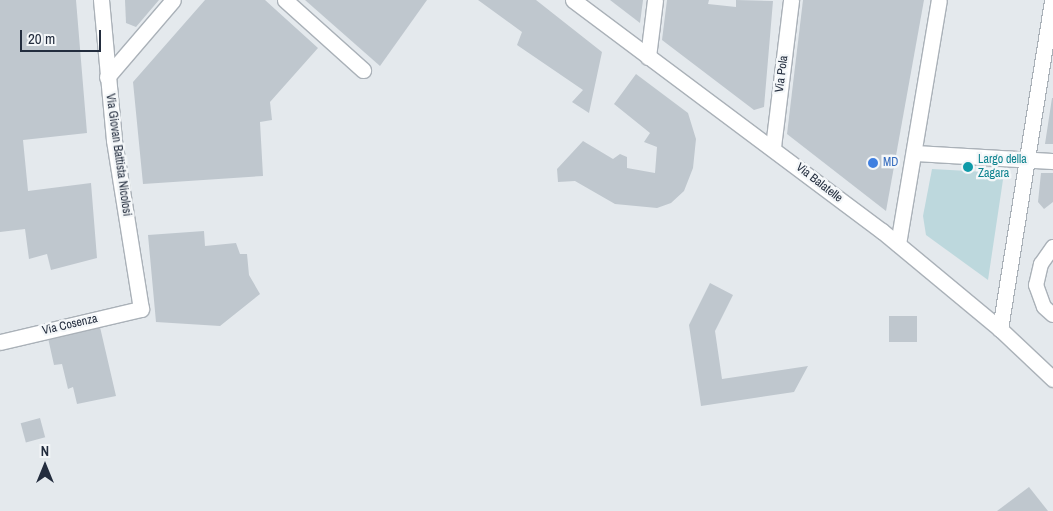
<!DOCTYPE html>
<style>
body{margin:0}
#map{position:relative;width:1053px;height:511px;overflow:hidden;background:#e4e9ed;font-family:"Archivo Narrow",sans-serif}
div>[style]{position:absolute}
.green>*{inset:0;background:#bdd8dd}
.building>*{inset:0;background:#bfc7ce;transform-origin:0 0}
.roads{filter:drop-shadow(1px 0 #aab1b8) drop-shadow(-1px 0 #aab1b8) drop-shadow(0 1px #aab1b8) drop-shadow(0 -1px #aab1b8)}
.lane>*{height:14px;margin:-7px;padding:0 7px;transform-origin:7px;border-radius:7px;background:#fff}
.street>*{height:15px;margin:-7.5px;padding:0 7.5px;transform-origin:7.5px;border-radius:7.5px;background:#fff}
.secondary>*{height:15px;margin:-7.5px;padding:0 7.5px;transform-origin:7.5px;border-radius:7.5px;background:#fff}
.dots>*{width:14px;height:14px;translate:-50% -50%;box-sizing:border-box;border:2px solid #f4f7f9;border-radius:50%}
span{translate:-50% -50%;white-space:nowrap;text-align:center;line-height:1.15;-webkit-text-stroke:4.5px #f4f7f9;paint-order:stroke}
.street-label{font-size:12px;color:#232d3e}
.culture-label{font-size:12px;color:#0d838f}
.left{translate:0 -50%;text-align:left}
.shop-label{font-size:12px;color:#366cbe}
.north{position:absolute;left:20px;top:441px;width:50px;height:50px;-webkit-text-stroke:4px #f4f7f9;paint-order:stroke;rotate:0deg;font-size:14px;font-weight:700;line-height:20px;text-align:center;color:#232d3e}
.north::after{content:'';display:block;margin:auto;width:18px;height:22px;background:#232d3e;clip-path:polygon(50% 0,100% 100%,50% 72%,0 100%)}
.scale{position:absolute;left:20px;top:30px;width:81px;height:22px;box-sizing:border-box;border:2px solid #232d3e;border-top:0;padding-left:6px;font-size:15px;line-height:18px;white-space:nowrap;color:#232d3e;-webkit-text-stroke:4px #f4f7f9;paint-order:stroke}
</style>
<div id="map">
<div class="green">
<i style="clip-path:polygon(932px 169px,1004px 173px,988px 280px,926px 235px,923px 216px)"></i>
</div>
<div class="building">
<i style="clip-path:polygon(0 0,76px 0,87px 133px,23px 140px,28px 191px,91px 183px,97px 258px,51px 270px,47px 254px,29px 259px,25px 229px,0 232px)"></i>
<i style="clip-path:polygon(125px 0,159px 0,136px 27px,126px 23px)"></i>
<i style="clip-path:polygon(205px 0,265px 0,318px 48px,270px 102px,272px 120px,260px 122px,263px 176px,143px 184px,133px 82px)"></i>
<i style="clip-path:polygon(305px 0,427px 0,380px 66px)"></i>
<i style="clip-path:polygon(478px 0,536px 0,602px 52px,589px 113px,572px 102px,583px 90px,517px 45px,522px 32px)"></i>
<i style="clip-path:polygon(610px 0,643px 0,640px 23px)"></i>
<i style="clip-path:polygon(667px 0,709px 0,708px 4px,736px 7px,736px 0,773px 1px,764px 107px,754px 110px,662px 40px)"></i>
<i style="clip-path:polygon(803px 0,924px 0,886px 211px,787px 134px)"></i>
<i style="clip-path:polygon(636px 74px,688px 113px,696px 139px,693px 168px,684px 191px,671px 203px,657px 208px,615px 204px,575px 181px,558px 182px,557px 169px,583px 141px,613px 159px,620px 154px,627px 157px,627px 168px,655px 173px,657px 147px,644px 142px,650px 133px,614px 104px)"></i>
<i style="clip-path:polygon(1052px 98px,1053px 98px,1053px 144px,1045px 144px)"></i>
<i style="clip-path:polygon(1041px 173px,1053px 173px,1053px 202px,1044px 209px,1038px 202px)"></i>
<i style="clip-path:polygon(204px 231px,205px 246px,236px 243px,240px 254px,247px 254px,249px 275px,260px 294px,220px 326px,156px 322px,148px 235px)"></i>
<i style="clip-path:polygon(710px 283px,733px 295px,715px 331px,722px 379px,808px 366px,794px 392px,701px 406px,689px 325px)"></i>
<i style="left:889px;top:316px;width:28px;height:26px"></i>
<i style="clip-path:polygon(100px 327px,116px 396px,77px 404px,73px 387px,68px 389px,62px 364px,54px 365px,48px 338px)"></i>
<i style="left:40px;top:418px;width:20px;height:20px;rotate:75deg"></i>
<i style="clip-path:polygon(1029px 487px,1048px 511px,997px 511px)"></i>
</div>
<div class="roads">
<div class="lane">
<i style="left:1053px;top:247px;width:21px;rotate:125deg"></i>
<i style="left:1041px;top:264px;width:22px;rotate:103deg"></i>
<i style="left:1036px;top:285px;width:23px;rotate:70deg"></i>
<i style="left:1044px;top:307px;width:12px;rotate:42deg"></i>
</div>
<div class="street">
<i style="left:285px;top:0;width:105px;rotate:41.9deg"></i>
<i style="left:648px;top:57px;width:57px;rotate:-83deg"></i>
<i style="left:107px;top:77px;width:101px;rotate:-49.4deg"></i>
<i style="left:773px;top:147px;width:148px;rotate:-83deg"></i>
<i style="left:914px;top:153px;width:139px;rotate:3.3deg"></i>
<i style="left:898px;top:244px;width:247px;rotate:-80.5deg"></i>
<i style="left:1000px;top:329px;width:333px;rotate:-81deg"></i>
<i style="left:0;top:342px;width:145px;rotate:-13.2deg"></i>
<i style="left:141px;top:309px;width:171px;rotate:-99.1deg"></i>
<i style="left:114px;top:140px;width:141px;rotate:-95.3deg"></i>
</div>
<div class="secondary">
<i style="left:573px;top:0;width:386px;rotate:36.8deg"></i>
<i style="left:882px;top:231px;width:153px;rotate:39.7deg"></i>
<i style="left:1000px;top:329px;width:73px;rotate:43.3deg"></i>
</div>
</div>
<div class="dots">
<i style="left:873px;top:163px;background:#3f7fe0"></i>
<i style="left:968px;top:167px;background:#0f9aa8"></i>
</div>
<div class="street-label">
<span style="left:782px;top:74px;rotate:-83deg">Via Pola</span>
<span style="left:118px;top:155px;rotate:82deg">Via Giovan Battista Nicolosi</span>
<span style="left:819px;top:183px;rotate:38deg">Via Balatelle</span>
<span style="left:70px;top:325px;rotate:-13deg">Via Cosenza</span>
</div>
<div class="culture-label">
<span class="left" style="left:978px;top:167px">Largo della<br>Zagara</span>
</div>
<div class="shop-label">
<span class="left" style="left:883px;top:163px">MD</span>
</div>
<div class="north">N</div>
<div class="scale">20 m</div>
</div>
